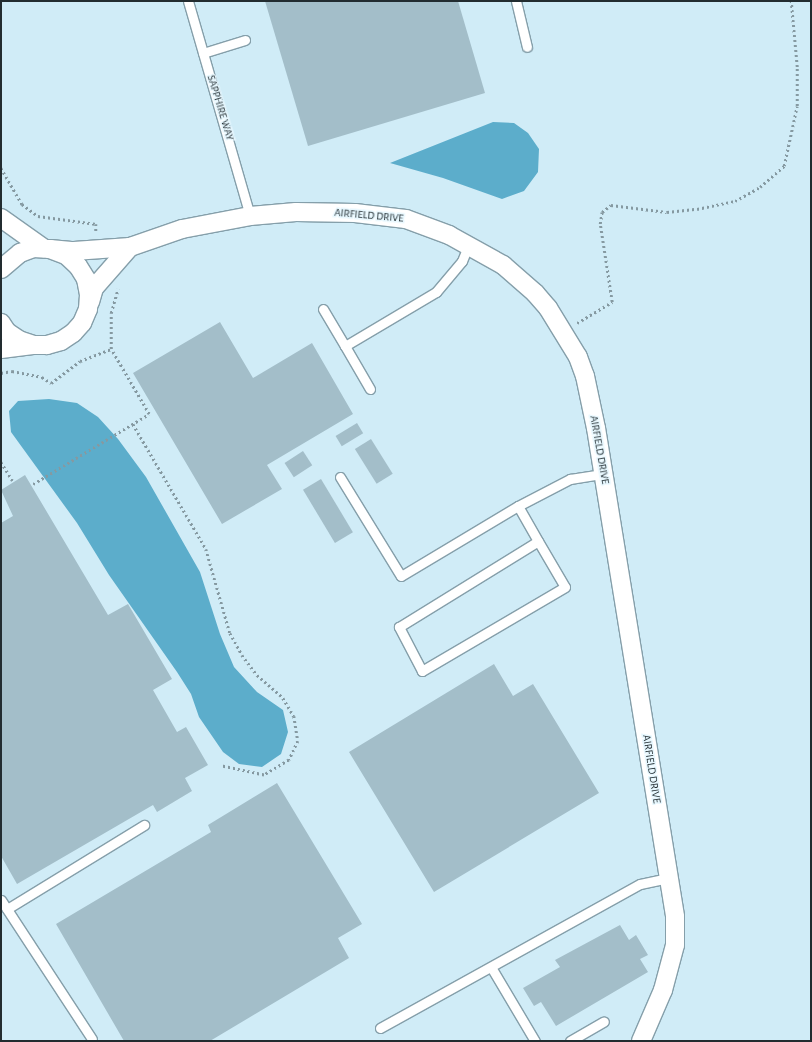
<!DOCTYPE html>
<style>
body{margin:0}
#map{position:relative;width:812px;height:1042px;overflow:hidden;background:#d0ecf7;font-family:"Alegreya Sans",sans-serif}
div>[style]{position:absolute}
.water>*{inset:0;background:#5cadcb}
.building>*{inset:0;background:#a3bec9;transform-origin:0 0}
.path>*{height:2.5px;margin-top:-1.25px;transform-origin:0;background:repeating-linear-gradient(90deg,#8599a1 0 2px,transparent 0 5px)}
.roads{filter:drop-shadow(1px 0 #859faa) drop-shadow(-1px 0 #859faa) drop-shadow(0 1px #859faa) drop-shadow(0 -1px #859faa)}
.lane>*{height:9px;margin:-4.5px;padding:0 4.5px;transform-origin:4.5px;border-radius:4.5px;background:#fff}
.street>*{height:18px;margin:-9px;padding:0 9px;transform-origin:9px;border-radius:9px;background:#fff}
span{translate:-50% -50%;white-space:nowrap;text-align:center;line-height:1.15;-webkit-text-stroke:3px #e6f7fe;paint-order:stroke}
.street-label{font-size:11px;color:#222c30}
.frame{position:absolute;inset:0;border:2px solid #222c30;pointer-events:none}
</style>
<div id="map">
<div class="water">
<i style="clip-path:polygon(493px 122px,514px 123px,528px 133px,539px 149px,538px 172px,524px 191px,502px 199px,443px 178px,390px 163px)"></i>
<i style="clip-path:polygon(49px 399px,77px 403px,98px 417px,118px 439px,146px 477px,200px 572px,220px 634px,234px 667px,257px 692px,283px 710px,288px 732px,281px 754px,262px 767px,239px 764px,223px 752px,199px 717px,191px 694px,177px 672px,109px 575px,77px 523px,11px 432px,9px 411px,18px 401px)"></i>
</div>
<div class="building">
<i style="clip-path:polygon(265px 1px,458px 1px,485px 93px,308px 146px)"></i>
<i style="clip-path:polygon(220px 322px,253px 378px,312px 343px,353px 414px,267px 465px,282px 489px,222px 524px,133px 373px)"></i>
<i style="left:357px;top:423px;width:12px;height:25px;rotate:59deg"></i>
<i style="left:371px;top:439px;width:41px;height:19px;rotate:58deg"></i>
<i style="left:303px;top:451px;width:17px;height:22px;rotate:57deg"></i>
<i style="clip-path:polygon(25px 475px,108px 615px,128px 604px,172px 679px,153px 690px,177px 732px,186px 727px,208px 765px,185px 778px,192px 791px,157px 812px,153px 805px,17px 884px,1px 856px,1px 523px,13px 516px,1px 490px)"></i>
<i style="left:321px;top:479px;width:62px;height:21px;rotate:59deg"></i>
<i style="clip-path:polygon(494px 664px,513px 696px,533px 684px,599px 793px,434px 892px,349px 752px)"></i>
<i style="clip-path:polygon(277px 783px,362px 924px,338px 938px,349px 958px,210px 1041px,124px 1041px,56px 924px,211px 832px,208px 825px)"></i>
<i style="clip-path:polygon(620px 925px,629px 940px,636px 935px,648px 955px,640px 959px,648px 972px,556px 1026px,541px 1002px,534px 1006px,523px 988px,560px 967px,555px 960px)"></i>
</div>
<div class="path">
<i style="left:1px;top:168px;width:42px;rotate:59.7deg"></i>
<i style="left:22px;top:204px;width:20px;rotate:37deg"></i>
<i style="left:38px;top:216px;width:59px;rotate:7.9deg"></i>
<i style="left:96px;top:224px;width:8px;rotate:90deg"></i>
<i style="left:577px;top:323px;width:41px;rotate:-31deg"></i>
<i style="left:612px;top:302px;width:79px;rotate:-98.7deg"></i>
<i style="left:600px;top:224px;width:12px;rotate:-81deg"></i>
<i style="left:602px;top:212px;width:11px;rotate:-38deg"></i>
<i style="left:611px;top:205px;width:56px;rotate:7.1deg"></i>
<i style="left:667px;top:212px;width:30px;rotate:-6deg"></i>
<i style="left:697px;top:209px;width:39px;rotate:-12deg"></i>
<i style="left:735px;top:201px;width:29px;rotate:-29deg"></i>
<i style="left:760px;top:187px;width:32px;rotate:-41deg"></i>
<i style="left:784px;top:166px;width:61px;rotate:-77.8deg"></i>
<i style="left:797px;top:106px;width:39px;rotate:-90deg"></i>
<i style="left:797px;top:67px;width:66px;rotate:-95.2deg"></i>
<i style="left:1px;top:373px;width:11px;rotate:-10deg"></i>
<i style="left:12px;top:371px;width:31px;rotate:11deg"></i>
<i style="left:42px;top:377px;width:11px;rotate:34deg"></i>
<i style="left:51px;top:383px;width:36px;rotate:-37deg"></i>
<i style="left:80px;top:361px;width:33px;rotate:-21deg"></i>
<i style="left:111px;top:349px;width:36px;rotate:-90deg"></i>
<i style="left:111px;top:313px;width:25px;rotate:-74deg"></i>
<i style="left:133px;top:424px;width:145px;rotate:59.7deg"></i>
<i style="left:206px;top:549px;width:87px;rotate:74.1deg"></i>
<i style="left:230px;top:633px;width:25px;rotate:61deg"></i>
<i style="left:242px;top:655px;width:25px;rotate:53deg"></i>
<i style="left:257px;top:675px;width:35px;rotate:41deg"></i>
<i style="left:283px;top:698px;width:21px;rotate:59deg"></i>
<i style="left:294px;top:716px;width:25px;rotate:81deg"></i>
<i style="left:298px;top:741px;width:21px;rotate:115deg"></i>
<i style="left:289px;top:760px;width:29px;rotate:149deg"></i>
<i style="left:264px;top:775px;width:43px;rotate:-167.9deg"></i>
<i style="left:1px;top:462px;width:22px;rotate:58deg"></i>
<i style="left:33px;top:484px;width:135px;rotate:-31.1deg"></i>
<i style="left:149px;top:414px;width:75px;rotate:-120.3deg"></i>
</div>
<div class="roads">
<div class="lane">
<i style="left:188px;top:1px;width:224px;rotate:73.9deg"></i>
<i style="left:516px;top:1px;width:47px;rotate:76.6deg"></i>
<i style="left:203px;top:53px;width:44px;rotate:-17.2deg"></i>
<i style="left:323px;top:309px;width:43px;rotate:59.3deg"></i>
<i style="left:370px;top:389px;width:50px;rotate:-120.2deg"></i>
<i style="left:345px;top:346px;width:106px;rotate:-30.7deg"></i>
<i style="left:436px;top:292px;width:40px;rotate:-50deg"></i>
<i style="left:462px;top:261px;width:16px;rotate:-68deg"></i>
<i style="left:340px;top:477px;width:116px;rotate:58.4deg"></i>
<i style="left:401px;top:576px;width:136px;rotate:-30.9deg"></i>
<i style="left:518px;top:506px;width:59px;rotate:-27.4deg"></i>
<i style="left:570px;top:479px;width:33px;rotate:-9deg"></i>
<i style="left:518px;top:506px;width:40px;rotate:60.3deg"></i>
<i style="left:538px;top:541px;width:53px;rotate:59.6deg"></i>
<i style="left:565px;top:587px;width:166px;rotate:149.6deg"></i>
<i style="left:422px;top:671px;width:50px;rotate:-117.6deg"></i>
<i style="left:399px;top:627px;width:163px;rotate:-31.7deg"></i>
<i style="left:1px;top:900px;width:166px;rotate:56.8deg"></i>
<i style="left:7px;top:909px;width:161px;rotate:-31.5deg"></i>
<i style="left:491px;top:967px;width:86px;rotate:59.3deg"></i>
<i style="left:380px;top:1028px;width:297px;rotate:-29deg"></i>
<i style="left:640px;top:884px;width:30px;rotate:-12deg"></i>
<i style="left:570px;top:1041px;width:39px;rotate:-30deg"></i>
</div>
<div class="street">
<i style="left:1px;top:218px;width:52px;rotate:35.5deg"></i>
<i style="left:50px;top:249px;width:24px;rotate:5deg"></i>
<i style="left:74px;top:251px;width:56px;rotate:-4.1deg"></i>
<i style="left:130px;top:247px;width:55px;rotate:-19.1deg"></i>
<i style="left:182px;top:229px;width:69px;rotate:-10.8deg"></i>
<i style="left:250px;top:216px;width:46px;rotate:-5deg"></i>
<i style="left:296px;top:212px;width:59px;rotate:1deg"></i>
<i style="left:355px;top:213px;width:51px;rotate:6.7deg"></i>
<i style="left:406px;top:219px;width:46px;rotate:20.4deg"></i>
<i style="left:449px;top:235px;width:62px;rotate:29.1deg"></i>
<i style="left:503px;top:265px;width:43px;rotate:41.2deg"></i>
<i style="left:535px;top:293px;width:20px;rotate:49deg"></i>
<i style="left:548px;top:308px;width:57px;rotate:58.5deg"></i>
<i style="left:578px;top:357px;width:20px;rotate:70deg"></i>
<i style="left:585px;top:376px;width:53px;rotate:78.1deg"></i>
<i style="left:596px;top:428px;width:495px;rotate:80.8deg"></i>
<i style="left:675px;top:917px;width:28px;rotate:90deg"></i>
<i style="left:675px;top:945px;width:47px;rotate:104.9deg"></i>
<i style="left:663px;top:990px;width:56px;rotate:113.3deg"></i>
<i style="left:1px;top:269px;width:25px;rotate:-40deg"></i>
<i style="left:20px;top:253px;width:15px;rotate:-20deg"></i>
<i style="left:34px;top:248px;width:16px;rotate:4deg"></i>
<i style="left:50px;top:249px;width:17px;rotate:21deg"></i>
<i style="left:66px;top:255px;width:16px;rotate:43deg"></i>
<i style="left:78px;top:266px;width:15px;rotate:58deg"></i>
<i style="left:86px;top:279px;width:16px;rotate:79deg"></i>
<i style="left:89px;top:295px;width:14px;rotate:94deg"></i>
<i style="left:88px;top:309px;width:15px;rotate:113deg"></i>
<i style="left:82px;top:323px;width:13px;rotate:132deg"></i>
<i style="left:73px;top:333px;width:14px;rotate:146deg"></i>
<i style="left:61px;top:341px;width:15px;rotate:164deg"></i>
<i style="left:47px;top:345px;width:13px;rotate:180deg"></i>
<i style="left:34px;top:345px;width:16px;rotate:-162deg"></i>
<i style="left:19px;top:340px;width:14px;rotate:-146deg"></i>
<i style="left:7px;top:332px;width:11px;rotate:-124deg"></i>
<i style="left:90px;top:302px;width:15px;rotate:-74deg"></i>
<i style="left:94px;top:288px;width:55px;rotate:-48.7deg"></i>
<i style="left:1px;top:349px;width:32px;rotate:-7deg"></i>
</div>
</div>
<div class="street-label">
<span style="left:220px;top:108px;rotate:73deg">SAPPHIRE WAY</span>
<span style="left:369px;top:216px;rotate:5deg">AIRFIELD DRIVE</span>
<span style="left:599px;top:450px;rotate:80deg">AIRFIELD DRIVE</span>
<span style="left:651px;top:769px;rotate:81deg">AIRFIELD DRIVE</span>
</div>
<div class="frame"></div>
</div>
